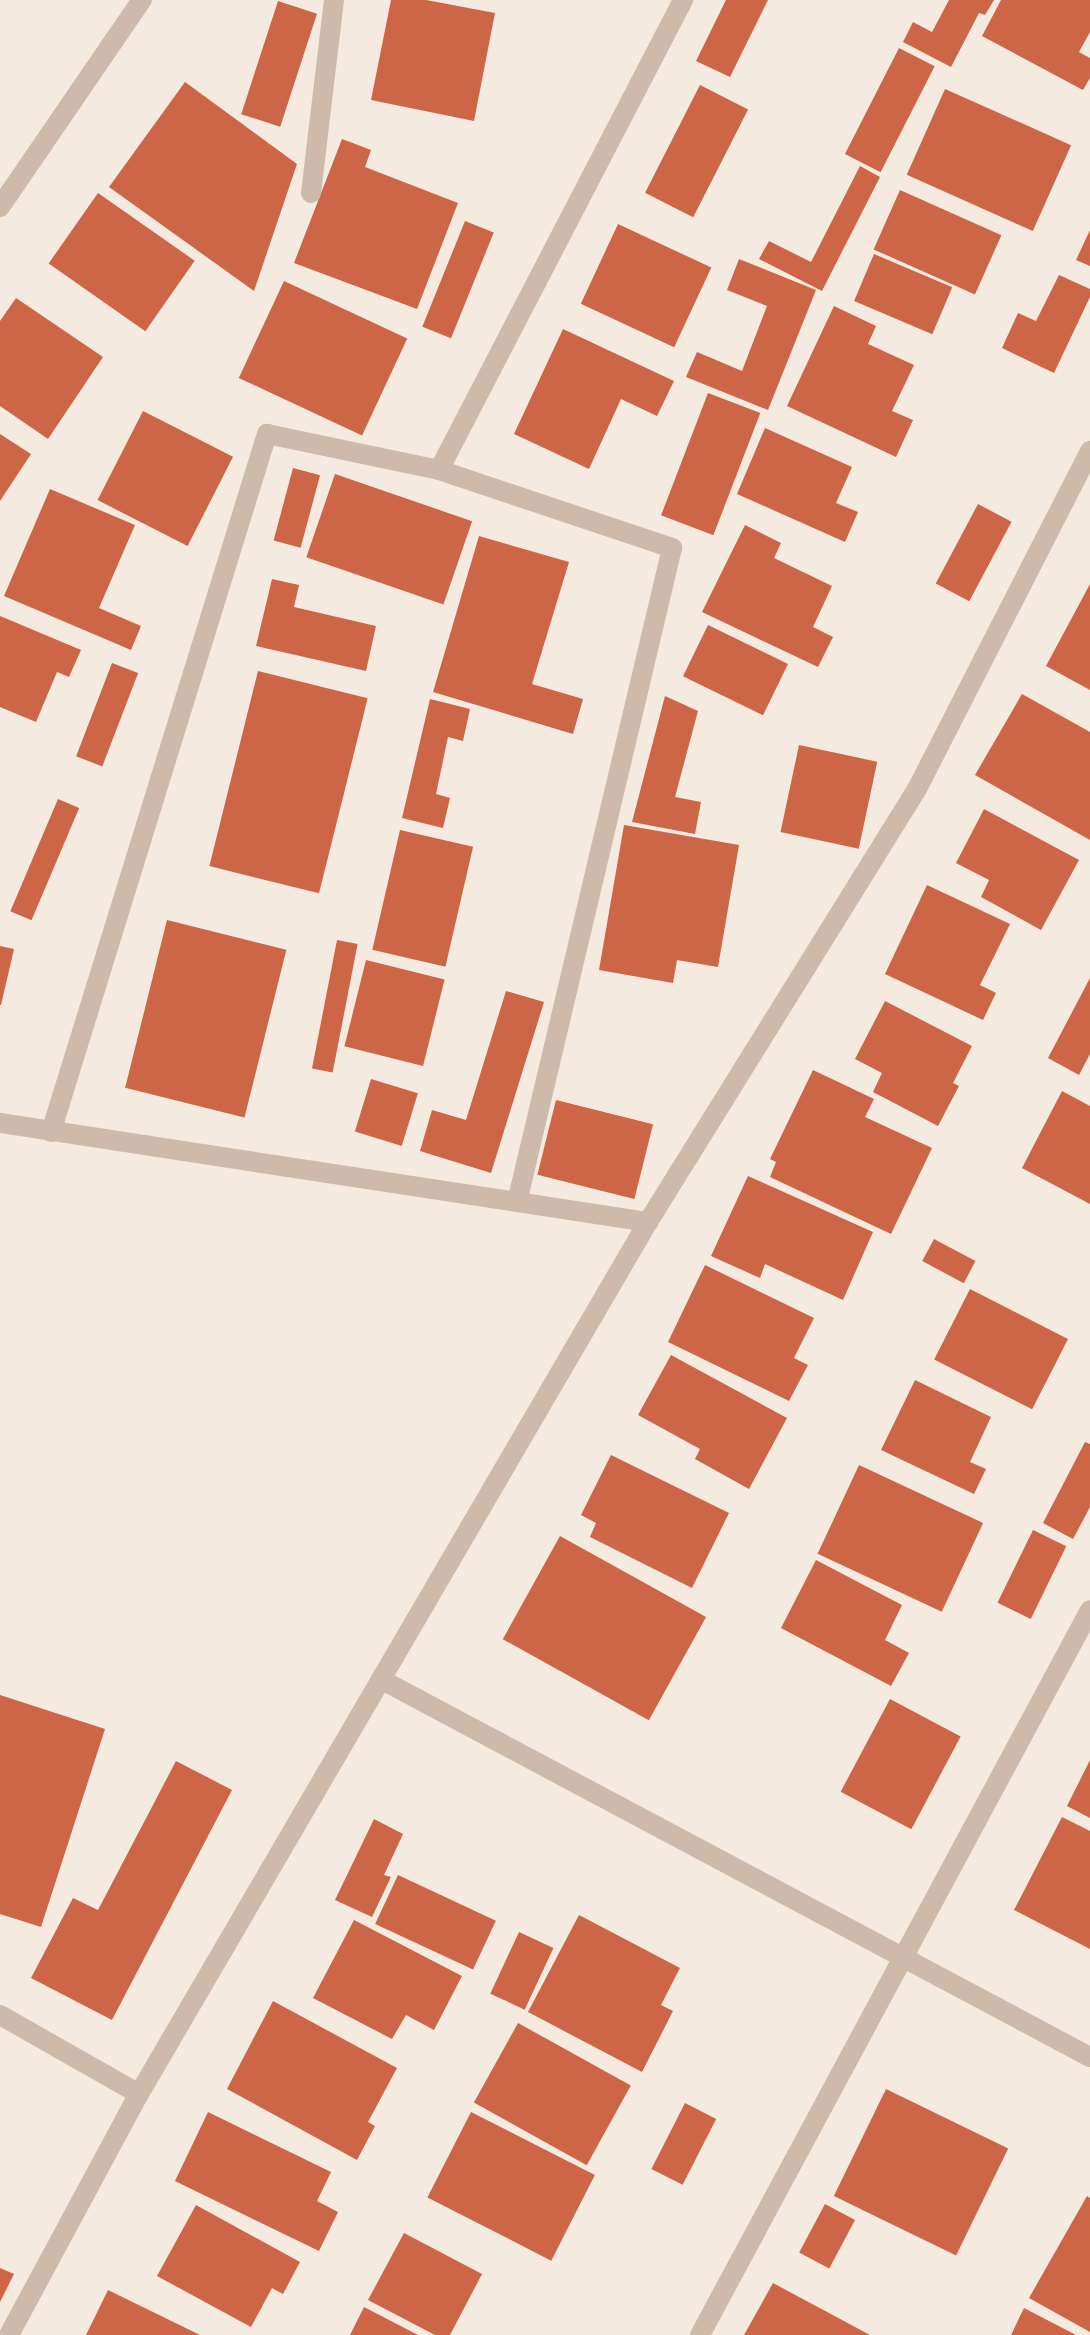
<!DOCTYPE html>
<style>
body{margin:0}
#map{position:relative;width:1090px;height:2335px;overflow:hidden;background:#f4eadf;font-family:Montserrat,sans-serif}
div>[style]{position:absolute}
.building>*{inset:0;background:#cc6646;transform-origin:0 0}
.minor>*{height:20px;margin:-10px;padding:0 10px;transform-origin:10px;border-radius:10px;background:#cebaaa}
span{translate:-50% -50%;white-space:nowrap;text-align:center;line-height:1.15;-webkit-text-stroke:6px #fbf4ec;paint-order:stroke}
</style>
<div id="map">
<div class="building">
<i style="clip-path:polygon(391px 0,426px 0,495px 13px,474px 121px,371px 100px)"></i>
<i style="clip-path:polygon(726px 0,768px 0,730px 77px,696px 61px)"></i>
<i style="clip-path:polygon(949px 0,994px 0,985px 15px,979px 13px,951px 67px,903px 42px,913px 22px,932px 32px)"></i>
<i style="clip-path:polygon(1001px 0,1090px 0,1090px 32px,1079px 52px,1090px 58px,1090px 78px,1083px 90px,982px 36px)"></i>
<i style="left:278px;top:1px;width:41px;height:119px;rotate:18deg"></i>
<i style="left:899px;top:48px;width:40px;height:119px;rotate:27deg"></i>
<i style="clip-path:polygon(185px 82px,297px 164px,254px 291px,109px 187px)"></i>
<i style="left:700px;top:85px;width:54px;height:121px;rotate:27deg"></i>
<i style="left:945px;top:89px;width:138px;height:94px;rotate:24deg"></i>
<i style="clip-path:polygon(342px 139px,371px 150px,365px 167px,458px 203px,417px 309px,294px 263px)"></i>
<i style="clip-path:polygon(860px 166px,880px 177px,822px 291px,759px 259px,769px 241px,811px 262px)"></i>
<i style="left:900px;top:190px;width:111px;height:65px;rotate:24deg"></i>
<i style="left:98px;top:193px;width:118px;height:86px;rotate:35deg"></i>
<i style="left:465px;top:221px;width:31px;height:114px;rotate:22deg"></i>
<i style="left:618px;top:224px;width:103px;height:88px;rotate:25deg"></i>
<i style="clip-path:polygon(1090px 230px,1090px 266px,1076px 260px)"></i>
<i style="left:874px;top:254px;width:85px;height:51px;rotate:23deg"></i>
<i style="clip-path:polygon(739px 259px,816px 290px,768px 410px,686px 377px,697px 352px,742px 371px,767px 306px,727px 290px)"></i>
<i style="clip-path:polygon(1059px 275px,1090px 289px,1090px 297px,1054px 373px,1002px 348px,1018px 313px,1036px 321px)"></i>
<i style="left:284px;top:281px;width:136px;height:107px;rotate:25deg"></i>
<i style="clip-path:polygon(16px 298px,103px 357px,48px 439px,0 406px,0 321px)"></i>
<i style="clip-path:polygon(834px 306px,876px 326px,868px 344px,914px 365px,892px 411px,913px 420px,896px 457px,787px 406px)"></i>
<i style="clip-path:polygon(563px 329px,674px 381px,657px 416px,621px 399px,589px 469px,514px 434px)"></i>
<i style="left:708px;top:393px;width:56px;height:131px;rotate:21deg"></i>
<i style="left:143px;top:411px;width:101px;height:100px;rotate:27deg"></i>
<i style="clip-path:polygon(765px 428px,852px 467px,836px 503px,858px 512px,845px 542px,737px 494px)"></i>
<i style="clip-path:polygon(0 434px,31px 454px,0 501px)"></i>
<i style="left:293px;top:468px;width:28px;height:75px;rotate:15deg"></i>
<i style="left:335px;top:474px;width:145px;height:88px;rotate:19deg"></i>
<i style="clip-path:polygon(50px 489px,135px 525px,99px 608px,141px 626px,131px 650px,4px 596px)"></i>
<i style="left:978px;top:504px;width:38px;height:90px;rotate:28deg"></i>
<i style="clip-path:polygon(745px 525px,781px 543px,774px 558px,832px 586px,813px 627px,833px 637px,818px 667px,702px 612px)"></i>
<i style="clip-path:polygon(479px 536px,569px 562px,532px 684px,583px 699px,573px 734px,433px 692px)"></i>
<i style="clip-path:polygon(272px 579px,299px 585px,294px 607px,376px 626px,366px 671px,256px 646px)"></i>
<i style="clip-path:polygon(1090px 584px,1090px 690px,1046px 666px)"></i>
<i style="clip-path:polygon(0 616px,81px 650px,69px 677px,57px 672px,36px 722px,0 707px)"></i>
<i style="left:708px;top:625px;width:89px;height:57px;rotate:26deg"></i>
<i style="left:112px;top:663px;width:28px;height:100px;rotate:21deg"></i>
<i style="left:258px;top:671px;width:113px;height:201px;rotate:14deg"></i>
<i style="clip-path:polygon(1022px 694px,1090px 732px,1090px 840px,975px 775px)"></i>
<i style="clip-path:polygon(665px 696px,698px 711px,675px 797px,701px 802px,695px 834px,632px 822px)"></i>
<i style="clip-path:polygon(430px 699px,470px 709px,463px 741px,448px 737px,436px 794px,450px 798px,443px 828px,402px 818px)"></i>
<i style="left:799px;top:745px;width:80px;height:89px;rotate:12deg"></i>
<i style="left:58px;top:799px;width:23px;height:122px;rotate:23deg"></i>
<i style="clip-path:polygon(984px 809px,1079px 860px,1041px 930px,981px 897px,989px 880px,956px 863px)"></i>
<i style="clip-path:polygon(624px 825px,739px 845px,718px 967px,677px 960px,673px 983px,599px 970px)"></i>
<i style="left:400px;top:830px;width:75px;height:123px;rotate:13deg"></i>
<i style="clip-path:polygon(927px 885px,1010px 924px,980px 985px,996px 993px,983px 1020px,885px 974px)"></i>
<i style="left:167px;top:920px;width:123px;height:173px;rotate:14deg"></i>
<i style="left:337px;top:940px;width:21px;height:131px;rotate:11deg"></i>
<i style="clip-path:polygon(0 946px,14px 949px,1px 1005px,0 1005px)"></i>
<i style="left:366px;top:960px;width:81px;height:89px;rotate:14deg"></i>
<i style="clip-path:polygon(1090px 978px,1090px 1054px,1079px 1075px,1048px 1058px)"></i>
<i style="clip-path:polygon(506px 991px,544px 1002px,491px 1173px,420px 1151px,432px 1110px,466px 1120px)"></i>
<i style="clip-path:polygon(885px 1001px,972px 1046px,953px 1083px,959px 1086px,938px 1126px,873px 1092px,882px 1073px,855px 1059px)"></i>
<i style="clip-path:polygon(813px 1070px,874px 1099px,865px 1117px,932px 1148px,891px 1234px,770px 1177px,776px 1162px,770px 1159px)"></i>
<i style="left:371px;top:1079px;width:49px;height:55px;rotate:17deg"></i>
<i style="clip-path:polygon(1062px 1091px,1090px 1106px,1090px 1204px,1022px 1168px)"></i>
<i style="left:556px;top:1100px;width:100px;height:77px;rotate:14deg"></i>
<i style="clip-path:polygon(748px 1176px,873px 1232px,843px 1300px,765px 1264px,760px 1278px,711px 1256px)"></i>
<i style="left:934px;top:1239px;width:47px;height:25px;rotate:28deg"></i>
<i style="clip-path:polygon(705px 1265px,814px 1318px,794px 1358px,808px 1365px,789px 1401px,668px 1342px)"></i>
<i style="left:970px;top:1289px;width:110px;height:79px;rotate:27deg"></i>
<i style="clip-path:polygon(671px 1355px,787px 1418px,749px 1489px,695px 1459px,700px 1449px,638px 1415px)"></i>
<i style="clip-path:polygon(915px 1380px,991px 1417px,970px 1462px,986px 1469px,974px 1494px,881px 1450px)"></i>
<i style="clip-path:polygon(1085px 1442px,1090px 1444px,1090px 1507px,1073px 1539px,1043px 1523px)"></i>
<i style="clip-path:polygon(611px 1455px,729px 1513px,692px 1588px,590px 1537px,596px 1523px,581px 1515px)"></i>
<i style="left:859px;top:1465px;width:137px;height:98px;rotate:25deg"></i>
<i style="left:1033px;top:1530px;width:37px;height:81px;rotate:26deg"></i>
<i style="left:560px;top:1536px;width:167px;height:118px;rotate:29deg"></i>
<i style="clip-path:polygon(816px 1560px,902px 1605px,885px 1640px,909px 1653px,891px 1686px,781px 1628px)"></i>
<i style="clip-path:polygon(0 1695px,105px 1729px,41px 1927px,0 1914px)"></i>
<i style="left:890px;top:1699px;width:80px;height:105px;rotate:28deg"></i>
<i style="clip-path:polygon(1090px 1760px,1090px 1818px,1067px 1806px)"></i>
<i style="clip-path:polygon(176px 1761px,232px 1790px,112px 2020px,31px 1978px,73px 1898px,98px 1910px)"></i>
<i style="clip-path:polygon(1062px 1817px,1090px 1831px,1090px 1949px,1014px 1910px)"></i>
<i style="clip-path:polygon(374px 1819px,403px 1834px,384px 1875px,391px 1877px,372px 1917px,335px 1900px)"></i>
<i style="left:398px;top:1875px;width:108px;height:54px;rotate:25deg"></i>
<i style="clip-path:polygon(579px 1915px,680px 1968px,661px 2005px,673px 2011px,642px 2072px,528px 2012px)"></i>
<i style="clip-path:polygon(354px 1920px,462px 1976px,434px 2030px,406px 2015px,392px 2039px,313px 1998px)"></i>
<i style="left:519px;top:1932px;width:38px;height:68px;rotate:25deg"></i>
<i style="clip-path:polygon(273px 2001px,397px 2068px,368px 2122px,375px 2126px,357px 2160px,227px 2089px)"></i>
<i style="left:518px;top:2023px;width:129px;height:91px;rotate:29deg"></i>
<i style="left:886px;top:2089px;width:136px;height:119px;rotate:26deg"></i>
<i style="left:685px;top:2103px;width:35px;height:74px;rotate:27deg"></i>
<i style="clip-path:polygon(208px 2112px,331px 2172px,317px 2201px,338px 2212px,319px 2251px,175px 2181px)"></i>
<i style="left:471px;top:2112px;width:139px;height:96px;rotate:27deg"></i>
<i style="clip-path:polygon(1087px 2196px,1090px 2198px,1090px 2332px,1029px 2298px)"></i>
<i style="left:825px;top:2204px;width:34px;height:55px;rotate:28deg"></i>
<i style="clip-path:polygon(196px 2205px,300px 2262px,283px 2294px,272px 2288px,251px 2327px,157px 2276px)"></i>
<i style="clip-path:polygon(404px 2233px,482px 2274px,450px 2335px,435px 2335px,368px 2300px)"></i>
<i style="clip-path:polygon(0 2268px,14px 2274px,0 2302px)"></i>
<i style="clip-path:polygon(773px 2283px,870px 2335px,744px 2335px)"></i>
<i style="clip-path:polygon(108px 2290px,200px 2335px,86px 2335px)"></i>
<i style="clip-path:polygon(364px 2307px,418px 2335px,350px 2335px)"></i>
<i style="clip-path:polygon(1024px 2308px,1076px 2335px,1011px 2335px)"></i>
</div>
<div class="minor">
<i style="left:311px;top:193px;width:194px;rotate:-83.2deg"></i>
<i style="left:0;top:207px;width:251px;rotate:-55.6deg"></i>
<i style="left:439px;top:470px;width:530px;rotate:-62.56deg"></i>
<i style="left:0;top:1123px;width:656px;rotate:8.69deg"></i>
<i style="left:51px;top:1132px;width:731px;rotate:-72.81deg"></i>
<i style="left:267px;top:434px;width:176px;rotate:11.8deg"></i>
<i style="left:439px;top:470px;width:246px;rotate:18.5deg"></i>
<i style="left:672px;top:548px;width:672px;rotate:103.33deg"></i>
<i style="left:384px;top:1681px;width:800px;rotate:28.04deg"></i>
<i style="left:0;top:2015px;width:160px;rotate:29.6deg"></i>
<i style="left:9px;top:2335px;width:274px;rotate:-61.7deg"></i>
<i style="left:139px;top:2094px;width:1010px;rotate:-59.73deg"></i>
<i style="left:648px;top:1222px;width:510px;rotate:-58.15deg"></i>
<i style="left:917px;top:789px;width:380px;rotate:-62.9deg"></i>
<i style="left:700px;top:2335px;width:823px;rotate:-61.72deg"></i>
</div>
</div>
